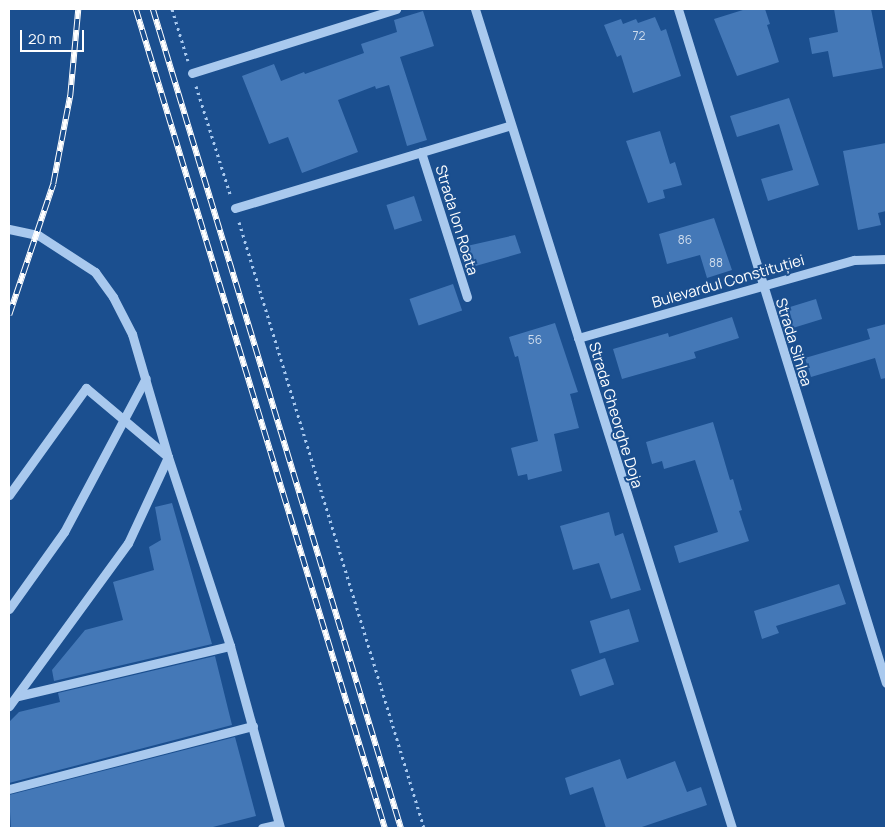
<!DOCTYPE html>
<meta charset="utf-8">
<style>
body{margin:0}
#map{position:relative;width:895px;height:837px;overflow:hidden;background:#1b4f8f;font-family:Manrope,sans-serif}
div>[style]{position:absolute}
.building>*{inset:0;background:#4478b7;transform-origin:0 0}
.path>*{height:3px;margin-top:-1.5px;transform-origin:0;background:repeating-linear-gradient(90deg,#a9c9ee 0 2.5px,transparent 0 6.5px)}
.minor>*{height:9px;margin:-4.5px;padding:0 4.5px;transform-origin:4.5px;border-radius:4.5px;background:#a9c9ee}
.rail>*{height:5.5px;margin-top:-2.75px;transform-origin:0;background:repeating-linear-gradient(90deg,#1b4f8f 0 11px,#fff 0 22px);box-sizing:border-box;border-block:1px solid #fff}
span{translate:-50% -50%;white-space:nowrap;text-align:center;line-height:1.15;-webkit-text-stroke:4px #1b4f8f;paint-order:stroke}
.number-label{font-size:12px;color:#d0dded}
.number-label span{-webkit-text-stroke-width:0}
.street-label{font-size:15px;color:#fff}
.frame{position:absolute;inset:0;border:10px solid #fff;pointer-events:none}
.scale{position:absolute;left:20px;top:30px;width:64px;height:22px;box-sizing:border-box;border:2px solid #fff;border-top:0;padding-left:6px;font-size:15px;line-height:18px;white-space:nowrap;color:#fff;-webkit-text-stroke:4px #1b4f8f;paint-order:stroke}
</style>
<div id="map">
<div class="building">
<i style="clip-path:polygon(746px 9px,765px 9px,770px 24px,767px 25px,779px 62px,737px 76px,714px 19px)"></i>
<i style="clip-path:polygon(834px 9px,871px 9px,883px 68px,833px 77px,828px 51px,812px 54px,809px 38px,838px 32px)"></i>
<i style="clip-path:polygon(423px 11px,434px 46px,400px 57px,427px 140px,407px 146px,389px 85px,376px 89px,375px 86px,338px 100px,358px 152px,302px 173px,288px 137px,269px 144px,242px 76px,274px 64px,281px 81px,304px 72px,305px 74px,364px 53px,361px 44px,397px 32px,394px 20px)"></i>
<i style="clip-path:polygon(655px 17px,661px 31px,666px 29px,681px 76px,633px 93px,621px 55px,617px 57px,604px 25px,621px 19px,623px 24px,636px 19px,638px 23px)"></i>
<i style="clip-path:polygon(789px 98px,819px 185px,768px 201px,761px 179px,793px 170px,779px 124px,737px 137px,730px 116px)"></i>
<i style="clip-path:polygon(660px 131px,670px 164px,675px 162px,682px 185px,663px 190px,665px 198px,648px 203px,626px 141px)"></i>
<i style="clip-path:polygon(886px 143px,886px 211px,878px 213px,881px 225px,858px 230px,843px 151px)"></i>
<i style="left:414px;top:196px;width:26px;height:29px;rotate:72deg"></i>
<i style="clip-path:polygon(714px 218px,732px 270px,707px 278px,700px 255px,667px 264px,659px 234px)"></i>
<i style="clip-path:polygon(515px 235px,521px 253px,465px 269px,458px 248px)"></i>
<i style="left:453px;top:284px;width:28px;height:46px;rotate:71deg"></i>
<i style="left:816px;top:299px;width:21px;height:34px;rotate:73deg"></i>
<i style="clip-path:polygon(732px 317px,739px 338px,694px 352px,696px 358px,622px 379px,613px 349px,668px 333px,669px 337px)"></i>
<i style="clip-path:polygon(555px 323px,578px 392px,570px 394px,579px 428px,554px 434px,562px 471px,528px 480px,527px 474px,518px 476px,511px 448px,538px 441px,518px 356px,515px 357px,509px 337px)"></i>
<i style="clip-path:polygon(886px 324px,886px 378px,881px 379px,875px 358px,811px 377px,805px 358px,870px 339px,867px 329px)"></i>
<i style="clip-path:polygon(713px 422px,730px 480px,733px 479px,742px 510px,739px 511px,749px 541px,679px 563px,674px 546px,718px 532px,695px 460px,664px 469px,662px 461px,652px 464px,646px 442px)"></i>
<i style="clip-path:polygon(172px 503px,212px 644px,54px 681px,52px 670px,85px 630px,123px 620px,113px 582px,154px 570px,149px 547px,161px 540px,155px 507px)"></i>
<i style="clip-path:polygon(609px 512px,615px 536px,623px 533px,641px 590px,611px 599px,599px 563px,573px 570px,560px 526px)"></i>
<i style="clip-path:polygon(839px 584px,846px 604px,776px 626px,779px 633px,762px 639px,754px 611px)"></i>
<i style="left:629px;top:609px;width:34px;height:41px;rotate:73deg"></i>
<i style="clip-path:polygon(215px 656px,232px 725px,9px 783px,9px 722px,19px 712px,60px 702px,58px 693px)"></i>
<i style="left:605px;top:658px;width:28px;height:36px;rotate:71deg"></i>
<i style="clip-path:polygon(235px 737px,256px 816px,209px 828px,11px 828px,9px 795px)"></i>
<i style="clip-path:polygon(620px 759px,627px 779px,675px 761px,687px 792px,701px 787px,707px 805px,639px 828px,606px 828px,593px 787px,570px 795px,565px 778px)"></i>
</div>
<div class="path">
<i style="left:172px;top:9px;width:54px;rotate:72.9deg"></i>
<i style="left:196px;top:86px;width:113px;rotate:72.5deg"></i>
<i style="left:239px;top:222px;width:634px;rotate:73.02deg"></i>
</div>
<div class="minor">
<i style="left:475px;top:9px;width:858px;rotate:72.58deg"></i>
<i style="left:678px;top:9px;width:705px;rotate:72.85deg"></i>
<i style="left:192px;top:73px;width:214px;rotate:-17.4deg"></i>
<i style="left:421px;top:152px;width:152px;rotate:72.4deg"></i>
<i style="left:235px;top:208px;width:288px;rotate:-16.7deg"></i>
<i style="left:9px;top:229px;width:30px;rotate:12deg"></i>
<i style="left:38px;top:235px;width:68px;rotate:33deg"></i>
<i style="left:95px;top:272px;width:31px;rotate:54deg"></i>
<i style="left:113px;top:297px;width:42px;rotate:62.8deg"></i>
<i style="left:132px;top:334px;width:128px;rotate:73.7deg"></i>
<i style="left:168px;top:457px;width:199px;rotate:71.8deg"></i>
<i style="left:230px;top:646px;width:189px;rotate:74.6deg"></i>
<i style="left:578px;top:338px;width:287px;rotate:-15.8deg"></i>
<i style="left:854px;top:260px;width:32px;rotate:-2deg"></i>
<i style="left:9px;top:495px;width:132px;rotate:-54.3deg"></i>
<i style="left:86px;top:388px;width:107px;rotate:40.1deg"></i>
<i style="left:168px;top:457px;width:95px;rotate:114.9deg"></i>
<i style="left:128px;top:543px;width:202px;rotate:126.1deg"></i>
<i style="left:9px;top:609px;width:95px;rotate:-54.5deg"></i>
<i style="left:64px;top:532px;width:174px;rotate:-62deg"></i>
<i style="left:18px;top:696px;width:218px;rotate:-13.3deg"></i>
<i style="left:9px;top:789px;width:252px;rotate:-14.5deg"></i>
<i style="left:262px;top:828px;width:17px;rotate:-13deg"></i>
</div>
<div class="rail">
<i style="left:136px;top:9px;width:856px;rotate:73.09deg"></i>
<i style="left:153px;top:9px;width:856px;rotate:73.15deg"></i>
<i style="left:9px;top:315px;width:138px;rotate:-71.4deg"></i>
<i style="left:53px;top:184px;width:90px;rotate:-79.1deg"></i>
<i style="left:70px;top:96px;width:87px;rotate:-84.7deg"></i>
</div>
<div class="number-label">
<span style="left:639px;top:36px">72</span>
<span style="left:685px;top:240px">86</span>
<span style="left:716px;top:263px">88</span>
<span style="left:535px;top:340px">56</span>
</div>
<div class="street-label">
<span style="left:457px;top:220px;rotate:73deg">Strada Ion Roata</span>
<span style="left:728px;top:281px;rotate:-16deg">Bulevardul Constituției</span>
<span style="left:794px;top:342px;rotate:73deg">Strada Sihlea</span>
<span style="left:616px;top:415px;rotate:73deg">Strada Gheorghe Doja</span>
</div>
<div class="frame"></div>
<div class="scale">20 m</div>
</div>
